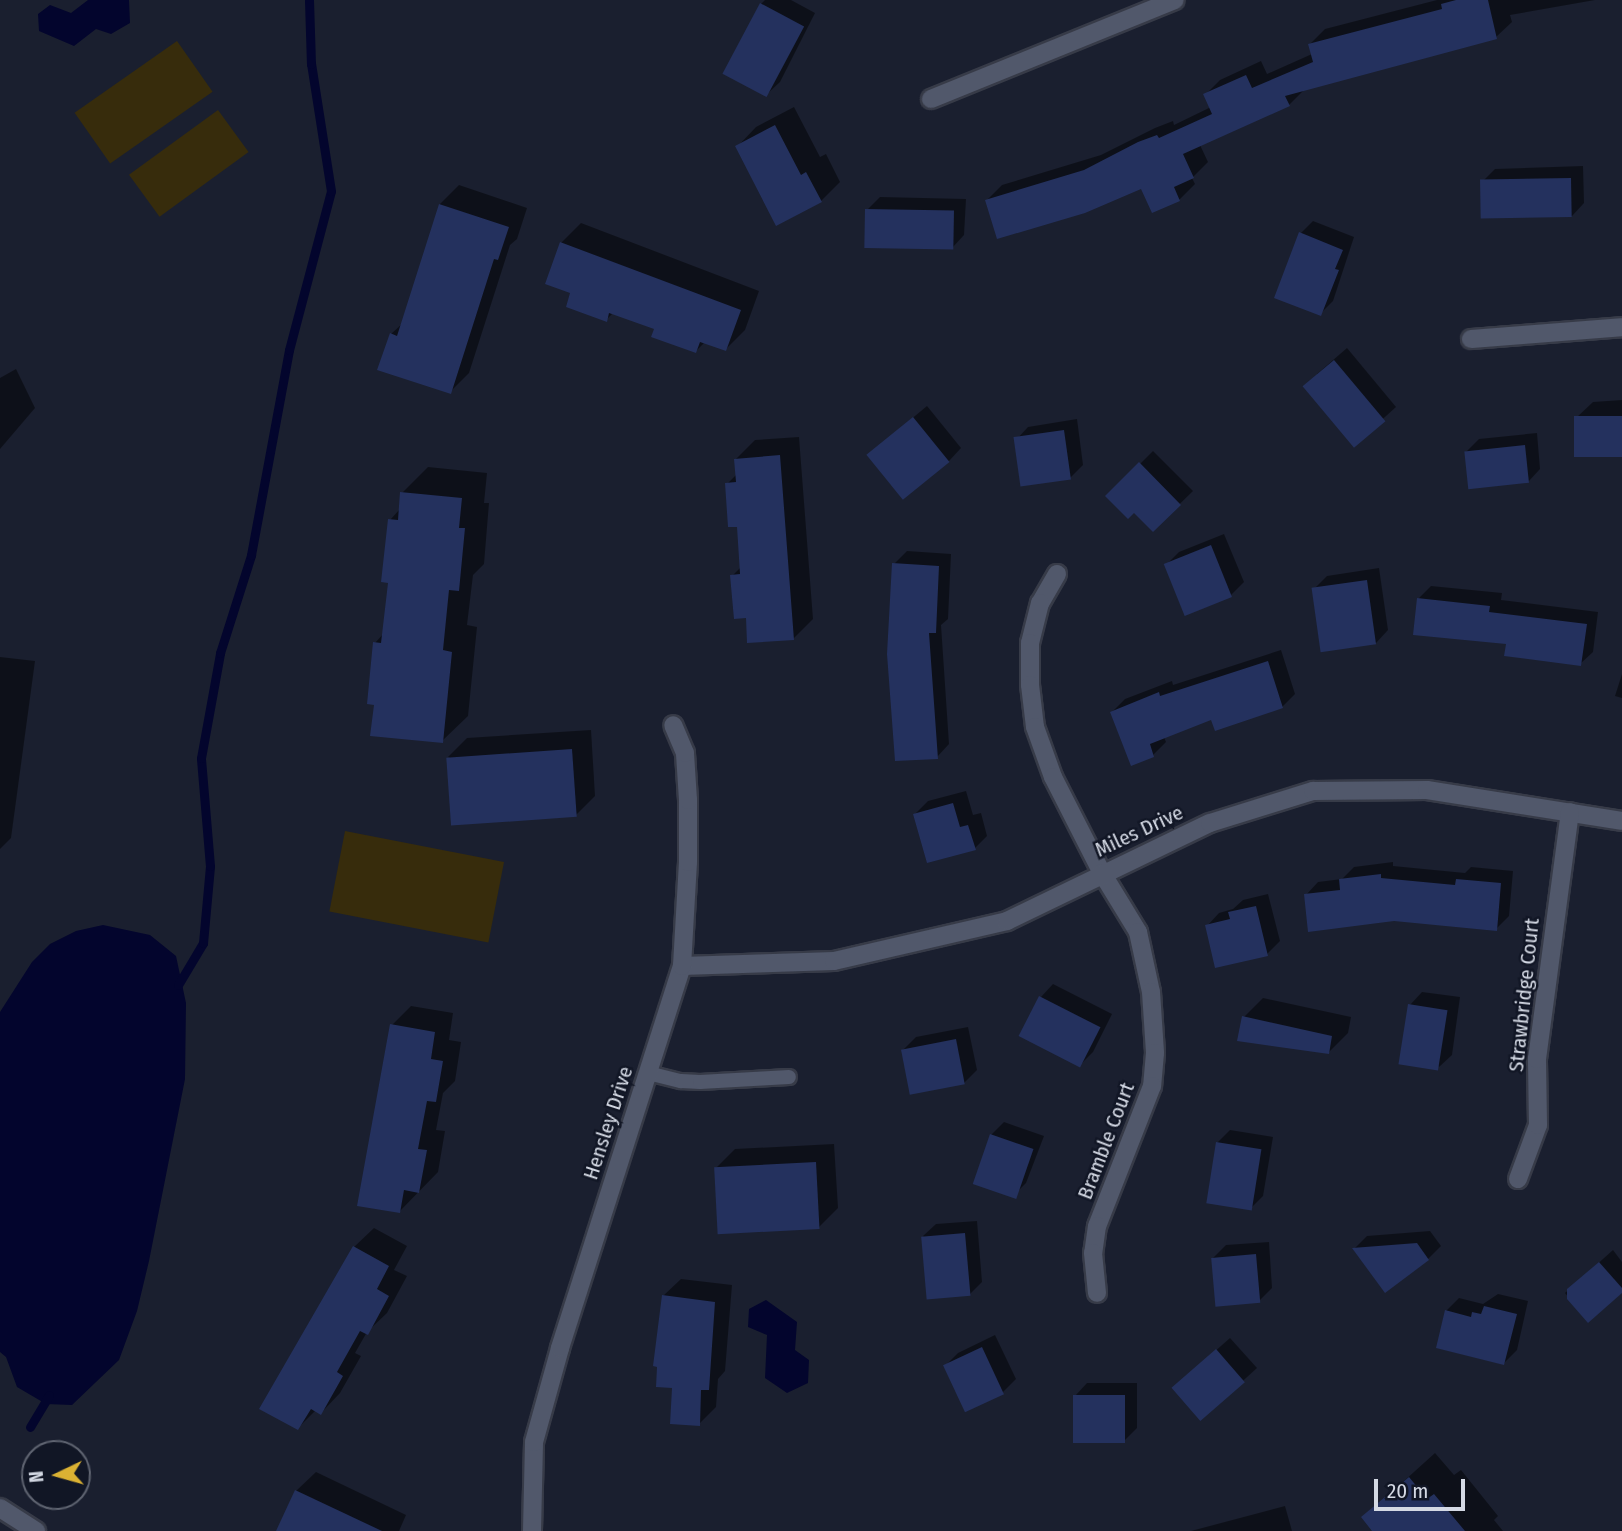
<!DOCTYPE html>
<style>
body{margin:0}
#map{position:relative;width:1622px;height:1531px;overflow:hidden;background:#1a1f2f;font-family:"Fira Sans Condensed",sans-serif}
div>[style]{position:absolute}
.green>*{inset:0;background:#372c0c;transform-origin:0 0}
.water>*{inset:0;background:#03052d}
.shadow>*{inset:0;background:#0007}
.stream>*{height:9px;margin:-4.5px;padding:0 4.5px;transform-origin:4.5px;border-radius:4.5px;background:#03052d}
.building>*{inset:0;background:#24315e;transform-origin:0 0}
.roads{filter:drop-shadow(2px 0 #373b48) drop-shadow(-2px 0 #373b48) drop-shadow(0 2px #373b48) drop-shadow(0 -2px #373b48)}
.service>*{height:14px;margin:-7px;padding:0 7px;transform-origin:7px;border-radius:7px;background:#51586b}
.minor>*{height:18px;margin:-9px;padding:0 9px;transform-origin:9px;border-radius:9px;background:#51586b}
span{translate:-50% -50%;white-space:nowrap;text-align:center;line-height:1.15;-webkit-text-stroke:5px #111625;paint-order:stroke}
.street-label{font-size:21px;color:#d4d9e4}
.north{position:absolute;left:21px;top:1440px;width:70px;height:70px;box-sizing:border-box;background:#111625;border:2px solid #5f6471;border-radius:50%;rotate:265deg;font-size:19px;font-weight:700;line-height:28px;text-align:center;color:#d4d9e4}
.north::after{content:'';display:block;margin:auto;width:24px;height:32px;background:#dbb233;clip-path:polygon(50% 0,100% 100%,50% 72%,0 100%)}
.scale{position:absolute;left:1374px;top:1479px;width:91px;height:32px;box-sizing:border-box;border:4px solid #d4d9e4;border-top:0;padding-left:9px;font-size:21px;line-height:24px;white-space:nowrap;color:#d4d9e4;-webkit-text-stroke:5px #111625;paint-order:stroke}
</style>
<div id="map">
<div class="green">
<i style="left:177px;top:41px;width:62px;height:125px;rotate:55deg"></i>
<i style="left:218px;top:110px;width:52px;height:110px;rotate:54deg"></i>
<i style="left:345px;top:831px;width:162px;height:82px;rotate:11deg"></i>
</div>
<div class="water">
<i style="clip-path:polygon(88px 0,129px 0,130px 23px,111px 34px,96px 29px,74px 46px,39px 31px,38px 14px,50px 5px,71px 13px)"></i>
<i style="clip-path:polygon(103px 925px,150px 935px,176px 956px,186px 1003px,185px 1079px,149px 1261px,137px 1311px,119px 1360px,72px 1405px,46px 1404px,17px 1387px,6px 1357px,0 1352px,0 1012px,32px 962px,50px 944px,76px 931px)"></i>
<i style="clip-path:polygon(766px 1300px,797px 1322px,795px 1350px,809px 1360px,808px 1383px,787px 1393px,765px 1378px,767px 1335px,748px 1327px,749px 1309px)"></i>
</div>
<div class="shadow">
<i style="clip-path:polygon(765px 0,791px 0,815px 13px,780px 82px,767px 94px,761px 4px)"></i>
<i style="clip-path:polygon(1437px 0,1595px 0,1510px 15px,1512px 22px,1496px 37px,1305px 89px,1289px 105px,1200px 145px,1208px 162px,1192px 178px,1195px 184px,1180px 199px,1153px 211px,1142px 186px,987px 200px,1002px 185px,1101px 155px,1155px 128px,1173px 121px,1174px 125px,1211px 107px,1205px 95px,1220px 80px,1261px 61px,1267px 74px,1312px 54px,1310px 44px,1325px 29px)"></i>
<i style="clip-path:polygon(794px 107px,820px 157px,826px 154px,840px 182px,821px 201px,737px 147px,756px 127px)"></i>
<i style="clip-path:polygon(1583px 166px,1584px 203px,1572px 216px,1482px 182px,1495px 169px)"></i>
<i style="clip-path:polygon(459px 185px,527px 208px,517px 239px,510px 245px,469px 373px,450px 392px,391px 334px,403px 323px,440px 204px)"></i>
<i style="clip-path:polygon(880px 197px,966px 199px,964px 235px,952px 248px,867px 210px)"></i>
<i style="clip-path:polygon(1313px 221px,1354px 237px,1333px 301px,1320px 314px,1301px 233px)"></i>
<i style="clip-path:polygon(581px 223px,759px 291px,745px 330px,726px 349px,705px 342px,696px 351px,657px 328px,613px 313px,606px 320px,573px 291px,561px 243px)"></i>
<i style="clip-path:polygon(1347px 348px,1396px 407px,1354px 445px,1317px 374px)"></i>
<i style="clip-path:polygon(16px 369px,35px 408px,0 449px,0 378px)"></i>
<i style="clip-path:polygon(1622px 400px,1622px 455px,1576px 418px,1593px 402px)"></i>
<i style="clip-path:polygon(927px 406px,961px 448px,949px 461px,868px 455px)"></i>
<i style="clip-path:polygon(1077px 419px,1083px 465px,1070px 478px,1016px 440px,1028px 427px)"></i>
<i style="clip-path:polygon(1537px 433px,1540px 469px,1528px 482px,1466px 452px,1479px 439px)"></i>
<i style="clip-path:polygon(799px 437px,813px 619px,794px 638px,747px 617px,732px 576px,741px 567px,739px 525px,727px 484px,737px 474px,736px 459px,755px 440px)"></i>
<i style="clip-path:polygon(1153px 451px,1193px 491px,1153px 530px,1134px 510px,1108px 496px)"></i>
<i style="clip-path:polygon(428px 467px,487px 473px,484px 503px,489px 503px,484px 564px,473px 575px,467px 625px,477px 627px,468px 716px,442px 741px,376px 703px,375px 643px,384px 633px,390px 581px,390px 520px,400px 509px,402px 493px)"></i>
<i style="clip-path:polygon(1224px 534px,1244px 582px,1231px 595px,1186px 614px,1166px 565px,1179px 552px)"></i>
<i style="clip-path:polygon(907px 551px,951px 554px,948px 619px,941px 625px,949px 744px,937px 757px,894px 564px)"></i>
<i style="clip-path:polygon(1379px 568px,1388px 630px,1376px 643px,1314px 589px,1327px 576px)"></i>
<i style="clip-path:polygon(1431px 586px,1502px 593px,1501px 600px,1598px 612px,1593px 652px,1580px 664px,1508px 643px,1418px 599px)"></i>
<i style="clip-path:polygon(1281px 650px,1295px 694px,1282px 707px,1212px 717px,1164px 737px,1166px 742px,1153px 755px,1132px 764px,1112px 712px,1125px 699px,1172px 681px,1173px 685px)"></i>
<i style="clip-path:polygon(0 657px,35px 661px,11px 838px,0 849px)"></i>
<i style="clip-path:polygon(1622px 674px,1622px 698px,1615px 696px)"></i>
<i style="clip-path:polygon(591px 730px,595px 796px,576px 815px,448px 757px,467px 738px)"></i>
<i style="clip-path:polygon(966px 791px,973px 815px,981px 813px,987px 836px,975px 848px,915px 814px,928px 801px)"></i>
<i style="clip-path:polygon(1393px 862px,1393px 866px,1465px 873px,1471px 867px,1513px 871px,1509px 916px,1496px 929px,1306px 895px,1318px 882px,1342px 879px,1354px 867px)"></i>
<i style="clip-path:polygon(1268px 894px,1280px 941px,1267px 954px,1207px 926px,1219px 913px,1233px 909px,1243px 900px)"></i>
<i style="clip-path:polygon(1053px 984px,1112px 1014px,1093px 1052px,1081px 1064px,1041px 997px)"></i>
<i style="clip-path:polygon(1422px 992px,1460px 997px,1452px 1055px,1439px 1067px,1410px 1005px)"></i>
<i style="clip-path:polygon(1263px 998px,1351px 1017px,1348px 1033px,1329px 1052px,1244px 1017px)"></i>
<i style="clip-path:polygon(411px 1006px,453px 1013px,449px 1040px,461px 1042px,455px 1081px,443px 1093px,436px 1130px,445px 1131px,438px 1172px,399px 1212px,392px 1025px)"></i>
<i style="clip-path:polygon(968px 1027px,977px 1070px,964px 1083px,903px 1050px,916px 1037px)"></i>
<i style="clip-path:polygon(1004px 1122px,1044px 1136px,1026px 1183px,1014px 1195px,991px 1135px)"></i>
<i style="clip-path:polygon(1230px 1130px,1273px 1137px,1263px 1196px,1250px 1209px,1217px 1143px)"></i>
<i style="clip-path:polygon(834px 1144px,838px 1208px,818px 1228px,716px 1168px,735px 1149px)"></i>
<i style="clip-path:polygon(977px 1221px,982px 1282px,969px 1295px,923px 1236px,936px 1224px)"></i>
<i style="clip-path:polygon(374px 1228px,407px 1246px,394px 1270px,407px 1276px,387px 1313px,367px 1332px,355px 1353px,361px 1356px,340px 1393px,321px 1413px,316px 1410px,298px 1428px,354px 1247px)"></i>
<i style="clip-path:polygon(1430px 1231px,1441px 1246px,1428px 1259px,1355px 1248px,1367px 1236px)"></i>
<i style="clip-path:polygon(1269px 1242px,1272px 1288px,1259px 1301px,1213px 1258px,1226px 1245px)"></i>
<i style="clip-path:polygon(1613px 1250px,1622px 1262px,1622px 1290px,1588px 1320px,1565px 1293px)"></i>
<i style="clip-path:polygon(681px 1279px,732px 1285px,725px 1371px,718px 1379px,716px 1407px,699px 1424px,674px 1386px,663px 1296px)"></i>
<i style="clip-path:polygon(1498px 1294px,1528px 1301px,1517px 1350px,1504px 1363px,1446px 1311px,1459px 1298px,1483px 1304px)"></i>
<i style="clip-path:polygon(995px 1335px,1016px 1379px,1003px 1392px,966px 1410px,945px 1366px,958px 1353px)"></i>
<i style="clip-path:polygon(1230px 1338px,1257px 1368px,1201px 1419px,1187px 1376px)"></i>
<i style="clip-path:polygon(1087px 1383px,1137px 1383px,1137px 1428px,1124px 1441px,1075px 1396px)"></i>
<i style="clip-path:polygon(1435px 1453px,1454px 1475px,1461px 1470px,1498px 1516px,1494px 1520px,1503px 1531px,1374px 1531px,1363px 1518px)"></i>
<i style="clip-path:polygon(316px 1472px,406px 1515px,399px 1531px,278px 1531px,296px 1491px)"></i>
<i style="clip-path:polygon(1285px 1506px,1292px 1531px,1191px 1531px)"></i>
</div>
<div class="stream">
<i style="left:178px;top:985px;width:49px;rotate:-59.2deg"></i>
<i style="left:203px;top:943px;width:77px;rotate:-84.8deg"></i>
<i style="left:210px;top:866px;width:108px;rotate:-94.8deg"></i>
<i style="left:201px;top:758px;width:107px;rotate:-79.7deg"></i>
<i style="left:220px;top:653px;width:103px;rotate:-72.4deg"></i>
<i style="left:251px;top:555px;width:208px;rotate:-79.5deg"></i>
<i style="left:289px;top:350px;width:164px;rotate:-75.2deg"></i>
<i style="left:331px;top:191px;width:129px;rotate:-98.9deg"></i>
<i style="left:311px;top:64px;width:64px;rotate:-91.8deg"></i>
<i style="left:30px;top:1427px;width:37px;rotate:-59deg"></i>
</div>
<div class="building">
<i style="clip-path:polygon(1456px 0,1488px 0,1497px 39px,1285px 96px,1290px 106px,1183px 154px,1194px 178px,1174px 187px,1180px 201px,1152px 213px,1141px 189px,1085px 213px,997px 239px,985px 200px,1084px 170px,1138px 142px,1157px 135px,1159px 138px,1212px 114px,1203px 94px,1246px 75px,1252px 88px,1313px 62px,1308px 44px,1442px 9px,1441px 4px)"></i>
<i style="left:760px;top:3px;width:50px;height:80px;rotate:28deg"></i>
<i style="clip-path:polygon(775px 125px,801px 175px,806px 172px,822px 202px,776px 226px,735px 146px)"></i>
<i style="left:1571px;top:178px;width:39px;height:91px;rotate:89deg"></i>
<i style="clip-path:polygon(439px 204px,509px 227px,498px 260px,494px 259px,451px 394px,377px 370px,390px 333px,397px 336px)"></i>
<i style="left:865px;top:209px;width:89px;height:39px;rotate:1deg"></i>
<i style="clip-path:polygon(1299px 232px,1343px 250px,1335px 269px,1339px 270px,1321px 316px,1274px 298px)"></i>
<i style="clip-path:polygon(560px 242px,741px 310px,726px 351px,700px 342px,696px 353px,651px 337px,654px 329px,609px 313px,607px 322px,566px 307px,570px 293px,545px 284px)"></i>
<i style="left:1334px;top:360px;width:80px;height:41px;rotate:50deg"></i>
<i style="left:1622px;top:416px;width:41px;height:48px;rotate:90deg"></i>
<i style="left:913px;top:417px;width:58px;height:60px;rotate:51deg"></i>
<i style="left:1064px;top:430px;width:50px;height:51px;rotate:82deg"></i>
<i style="left:1525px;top:445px;width:38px;height:61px;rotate:84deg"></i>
<i style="clip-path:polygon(780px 455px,794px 640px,747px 643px,746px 618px,734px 619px,730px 575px,740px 574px,737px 527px,728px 527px,725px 483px,736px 482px,734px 459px)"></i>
<i style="clip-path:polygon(1139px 462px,1181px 505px,1153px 532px,1134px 513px,1128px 519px,1105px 496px)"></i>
<i style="clip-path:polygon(400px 492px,462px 498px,459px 528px,465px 528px,459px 591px,449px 590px,443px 650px,452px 652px,443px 743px,370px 736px,374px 705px,367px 704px,373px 642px,381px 643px,388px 583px,381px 582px,388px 519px,398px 520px)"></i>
<i style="left:1211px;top:545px;width:56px;height:51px;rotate:68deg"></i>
<i style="clip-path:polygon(892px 563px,939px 566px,936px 633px,929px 633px,938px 759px,895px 761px,887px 654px)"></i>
<i style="left:1367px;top:580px;width:65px;height:56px;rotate:82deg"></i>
<i style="clip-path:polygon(1417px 598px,1490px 606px,1489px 612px,1587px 624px,1581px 666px,1504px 656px,1506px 644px,1413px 635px)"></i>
<i style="clip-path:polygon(1268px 661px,1283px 708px,1215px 731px,1211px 720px,1150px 744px,1154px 757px,1131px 766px,1110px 712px,1159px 692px,1160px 696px)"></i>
<i style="left:572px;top:749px;width:68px;height:126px;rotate:86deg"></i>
<i style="clip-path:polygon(953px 803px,960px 827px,968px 825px,976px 850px,927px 863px,913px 814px)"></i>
<i style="clip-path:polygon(1381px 874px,1381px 878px,1455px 885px,1456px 879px,1501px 883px,1497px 931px,1394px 921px,1308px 932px,1304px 894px,1340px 890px,1339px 879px)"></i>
<i style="clip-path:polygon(1256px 906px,1268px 956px,1215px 968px,1205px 925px,1230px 919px,1228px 912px)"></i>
<i style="left:1039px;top:996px;width:69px;height:45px;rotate:27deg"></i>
<i style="left:1408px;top:1004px;width:40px;height:61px;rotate:9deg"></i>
<i style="clip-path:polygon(1242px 1016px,1332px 1036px,1329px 1054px,1237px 1041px)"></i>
<i style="clip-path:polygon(390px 1024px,435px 1032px,431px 1059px,443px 1061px,436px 1102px,427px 1101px,418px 1149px,427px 1150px,419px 1193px,404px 1190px,400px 1213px,357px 1206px)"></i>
<i style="left:956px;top:1039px;width:46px;height:56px;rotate:79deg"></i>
<i style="left:990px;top:1134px;width:46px;height:53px;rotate:19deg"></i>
<i style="left:1216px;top:1142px;width:46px;height:62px;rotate:9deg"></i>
<i style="left:816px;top:1162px;width:67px;height:102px;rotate:87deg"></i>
<i style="left:965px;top:1233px;width:63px;height:44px;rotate:85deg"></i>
<i style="clip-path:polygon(1417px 1243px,1429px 1260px,1385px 1293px,1352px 1248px)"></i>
<i style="clip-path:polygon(353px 1246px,389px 1266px,377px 1289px,389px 1296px,368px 1335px,360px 1331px,337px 1372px,343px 1376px,321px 1415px,311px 1409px,298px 1430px,259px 1409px)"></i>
<i style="left:1256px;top:1254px;width:49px;height:45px;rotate:85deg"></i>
<i style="clip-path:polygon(1599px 1262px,1622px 1288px,1622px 1293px,1588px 1323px,1567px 1299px,1567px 1289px)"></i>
<i style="clip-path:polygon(662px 1295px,715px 1302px,709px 1390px,701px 1390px,700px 1426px,670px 1424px,672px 1388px,656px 1387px,657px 1367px,653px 1366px)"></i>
<i style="clip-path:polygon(1484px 1306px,1517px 1314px,1504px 1365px,1436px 1348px,1445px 1310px,1471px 1317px,1472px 1312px,1481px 1314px)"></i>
<i style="left:982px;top:1347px;width:52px;height:43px;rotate:65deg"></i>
<i style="left:1216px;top:1349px;width:44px;height:59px;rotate:49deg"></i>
<i style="left:1073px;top:1395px;width:52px;height:48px"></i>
<i style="clip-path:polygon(1409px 1477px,1427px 1499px,1434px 1494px,1465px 1531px,1372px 1531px,1361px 1517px)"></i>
<i style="clip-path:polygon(295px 1490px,382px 1531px,276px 1531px)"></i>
</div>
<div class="roads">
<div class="service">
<i style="left:648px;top:1073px;width:34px;rotate:14deg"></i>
<i style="left:681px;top:1081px;width:19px;rotate:3deg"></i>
<i style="left:700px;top:1082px;width:89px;rotate:-3.2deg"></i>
</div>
<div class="minor">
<i style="left:931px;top:99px;width:263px;rotate:-22.1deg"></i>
<i style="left:1471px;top:339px;width:151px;rotate:-4.5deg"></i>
<i style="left:1057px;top:574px;width:34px;rotate:120deg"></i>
<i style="left:1040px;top:603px;width:41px;rotate:104deg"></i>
<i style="left:1030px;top:643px;width:42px;rotate:90deg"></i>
<i style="left:1030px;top:685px;width:42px;rotate:83.2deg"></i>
<i style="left:1035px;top:727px;width:53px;rotate:70.2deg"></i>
<i style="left:1053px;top:777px;width:108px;rotate:63deg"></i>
<i style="left:1102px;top:873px;width:69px;rotate:58.6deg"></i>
<i style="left:1138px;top:932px;width:61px;rotate:77.8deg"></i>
<i style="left:1151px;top:992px;width:61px;rotate:86.2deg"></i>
<i style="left:1155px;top:1053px;width:33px;rotate:95deg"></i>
<i style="left:1152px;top:1086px;width:150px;rotate:111.4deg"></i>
<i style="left:1097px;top:1226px;width:27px;rotate:98deg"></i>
<i style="left:1093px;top:1253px;width:40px;rotate:84.3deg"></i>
<i style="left:682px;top:966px;width:152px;rotate:-1.9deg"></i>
<i style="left:834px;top:961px;width:178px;rotate:-13deg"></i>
<i style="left:1007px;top:921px;width:225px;rotate:-25.8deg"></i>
<i style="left:1210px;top:823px;width:108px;rotate:-17.3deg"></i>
<i style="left:1313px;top:791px;width:114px;rotate:-0.5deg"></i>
<i style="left:1427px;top:790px;width:197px;rotate:9deg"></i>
<i style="left:1518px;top:1179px;width:58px;rotate:-69.7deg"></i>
<i style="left:1538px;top:1125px;width:66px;rotate:-90.9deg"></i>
<i style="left:1537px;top:1059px;width:249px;rotate:-82.4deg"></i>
<i style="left:0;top:1508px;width:43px;rotate:32.6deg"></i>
<i style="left:532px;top:1531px;width:89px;rotate:-88.7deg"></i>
<i style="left:534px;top:1442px;width:98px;rotate:-74.5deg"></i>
<i style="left:560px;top:1348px;width:401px;rotate:-72.3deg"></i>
<i style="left:682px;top:966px;width:104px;rotate:-86.7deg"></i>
<i style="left:688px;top:862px;width:62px;rotate:-90deg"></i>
<i style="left:688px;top:800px;width:47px;rotate:-93.7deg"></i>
<i style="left:685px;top:753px;width:30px;rotate:-113deg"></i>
</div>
</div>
<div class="street-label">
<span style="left:1139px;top:831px;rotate:-25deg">Miles Drive</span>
<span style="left:1524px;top:995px;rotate:-84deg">Strawbridge Court</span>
<span style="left:608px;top:1123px;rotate:-72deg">Hensley Drive</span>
<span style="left:1106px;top:1141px;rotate:-69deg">Bramble Court</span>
</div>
<div class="north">N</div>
<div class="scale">20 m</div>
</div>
